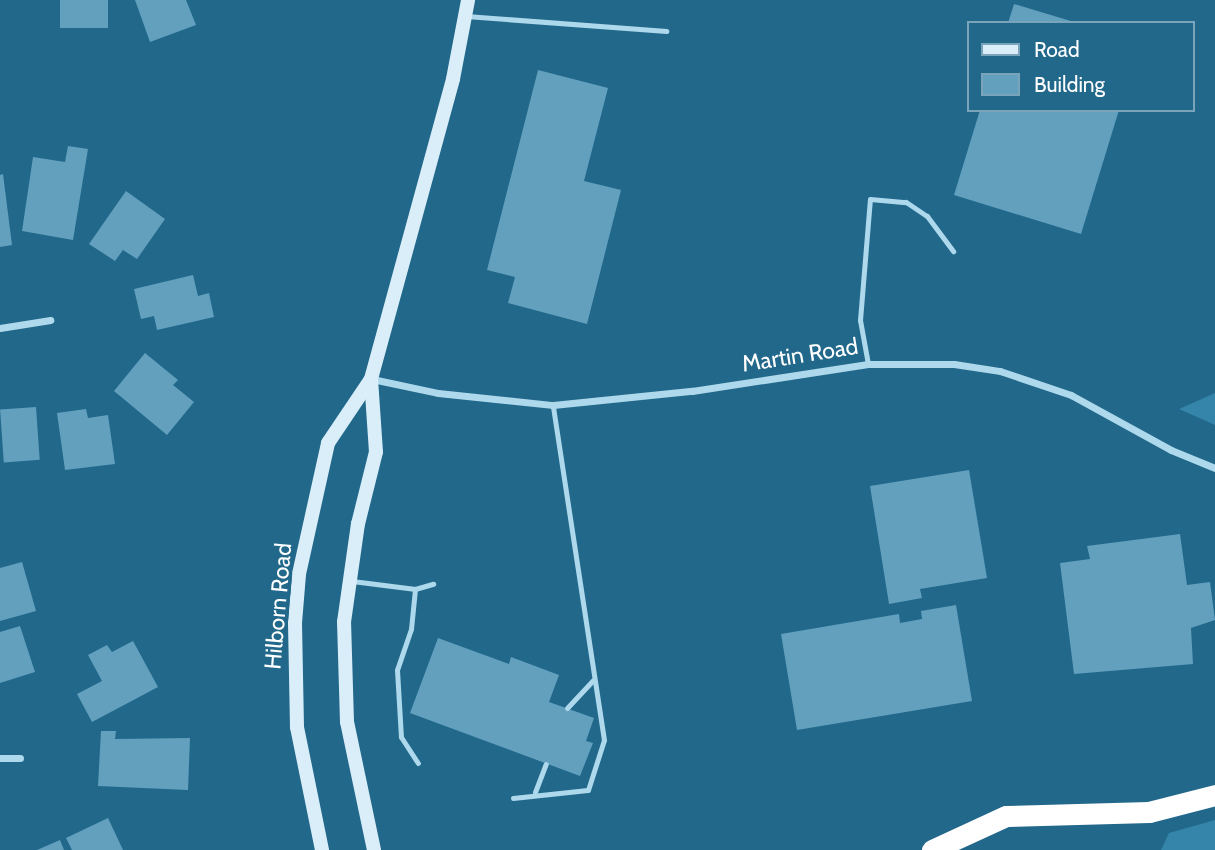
<!DOCTYPE html>
<style>
body{margin:0}
#map{position:relative;width:1215px;height:850px;overflow:hidden;background:#21688b;font-family:Cabin,sans-serif}
div>[style]{position:absolute}
.green>*{inset:0;background:#3584a9}
.building>*{inset:0;background:#62a0be;transform-origin:0 0}
.lane>*{height:5px;margin:-2.5px;padding:0 2.5px;transform-origin:2.5px;border-radius:2.5px;background:#aed8eb}
.street>*{height:7px;margin:-3.5px;padding:0 3.5px;transform-origin:3.5px;border-radius:3.5px;background:#aed8eb}
.secondary>*{height:14px;margin:-7px;padding:0 7px;transform-origin:7px;border-radius:7px;background:#daeef9}
.highway>*{height:21px;margin:-10.5px;padding:0 10.5px;transform-origin:10.5px;border-radius:10.5px;background:#fff}
span{translate:-50% -50%;white-space:nowrap;text-align:center;line-height:1.15;-webkit-text-stroke:7px #21688b;paint-order:stroke}
.street-label{font-size:23px;color:#fff}
.legend{position:absolute;left:967px;top:21px;width:228px;height:91px;box-sizing:border-box;background:#21688b;border:2px solid #7aa4b9;margin:0;padding:9px 12px;list-style:none;font-size:21px;color:#fff}
.legend li{display:flex;align-items:center;gap:14px;height:35px}
.legend b{width:35px;border:2px solid #7aa4b9}
</style>
<div id="map">
<div class="green">
<i style="clip-path:polygon(1215px 393px,1215px 425px,1179px 409px)"></i>
<i style="clip-path:polygon(1215px 820px,1215px 850px,1161px 850px,1169px 833px)"></i>
</div>
<div class="building">
<i style="left:60px;top:0;width:48px;height:28px"></i>
<i style="clip-path:polygon(135px 0,186px 0,196px 25px,150px 42px)"></i>
<i style="clip-path:polygon(1014px 4px,1074px 22px,1074px 23px,1008px 23px)"></i>
<i style="clip-path:polygon(538px 70px,608px 88px,584px 181px,621px 190px,587px 324px,508px 303px,515px 277px,487px 270px)"></i>
<i style="clip-path:polygon(980px 110px,1119px 110px,1081px 234px,954px 195px)"></i>
<i style="clip-path:polygon(68px 146px,88px 149px,73px 240px,22px 231px,33px 157px,65px 162px)"></i>
<i style="clip-path:polygon(3px 174px,12px 245px,0 247px,0 175px)"></i>
<i style="clip-path:polygon(126px 191px,165px 219px,137px 259px,123px 250px,115px 261px,89px 244px)"></i>
<i style="clip-path:polygon(193px 275px,198px 296px,209px 293px,214px 317px,157px 330px,154px 316px,141px 319px,134px 289px)"></i>
<i style="clip-path:polygon(145px 353px,178px 380px,173px 385px,194px 402px,167px 435px,114px 391px)"></i>
<i style="left:36px;top:407px;width:53px;height:36px;rotate:86deg"></i>
<i style="clip-path:polygon(86px 409px,88px 418px,108px 415px,115px 464px,65px 470px,57px 413px)"></i>
<i style="clip-path:polygon(969px 470px,987px 578px,920px 589px,922px 598px,889px 604px,870px 486px)"></i>
<i style="clip-path:polygon(1180px 534px,1187px 585px,1210px 582px,1215px 620px,1191px 628px,1193px 664px,1074px 674px,1060px 563px,1090px 559px,1087px 546px)"></i>
<i style="clip-path:polygon(22px 562px,36px 611px,0 621px,0 568px)"></i>
<i style="clip-path:polygon(956px 605px,972px 701px,797px 730px,781px 634px,899px 614px,900px 623px,922px 619px,921px 611px)"></i>
<i style="clip-path:polygon(20px 626px,35px 672px,0 683px,0 632px)"></i>
<i style="clip-path:polygon(438px 638px,509px 664px,511px 657px,559px 675px,549px 702px,594px 718px,586px 741px,593px 743px,580px 776px,410px 713px)"></i>
<i style="clip-path:polygon(133px 641px,158px 687px,92px 722px,77px 694px,102px 681px,88px 655px,107px 645px,112px 652px)"></i>
<i style="clip-path:polygon(101px 731px,116px 731px,115px 739px,190px 738px,188px 790px,98px 786px)"></i>
<i style="clip-path:polygon(108px 818px,123px 850px,72px 850px,66px 838px)"></i>
<i style="clip-path:polygon(60px 840px,64px 850px,37px 850px)"></i>
</div>
<div class="lane">
<i style="left:466px;top:16px;width:201px;rotate:4.3deg"></i>
<i style="left:868px;top:364px;width:45px;rotate:-100.3deg"></i>
<i style="left:860px;top:320px;width:121px;rotate:-85.3deg"></i>
<i style="left:870px;top:199px;width:36px;rotate:5deg"></i>
<i style="left:906px;top:202px;width:25px;rotate:34deg"></i>
<i style="left:927px;top:216px;width:44px;rotate:53.4deg"></i>
<i style="left:352px;top:581px;width:64px;rotate:7.2deg"></i>
<i style="left:415px;top:589px;width:19px;rotate:-16deg"></i>
<i style="left:415px;top:589px;width:40px;rotate:95.7deg"></i>
<i style="left:411px;top:629px;width:43px;rotate:108.9deg"></i>
<i style="left:397px;top:670px;width:67px;rotate:86.6deg"></i>
<i style="left:401px;top:737px;width:31px;rotate:57deg"></i>
<i style="left:567px;top:708px;width:38px;rotate:-47deg"></i>
<i style="left:535px;top:792px;width:30px;rotate:-69deg"></i>
<i style="left:513px;top:798px;width:75px;rotate:-6.1deg"></i>
<i style="left:588px;top:790px;width:52px;rotate:-72.3deg"></i>
<i style="left:604px;top:740px;width:339px;rotate:-98.7deg"></i>
</div>
<div class="street">
<i style="left:0;top:328px;width:51px;rotate:-9.1deg"></i>
<i style="left:372px;top:379px;width:67px;rotate:12deg"></i>
<i style="left:438px;top:393px;width:116px;rotate:6deg"></i>
<i style="left:553px;top:405px;width:140px;rotate:-5.8deg"></i>
<i style="left:692px;top:391px;width:178px;rotate:-8.7deg"></i>
<i style="left:868px;top:364px;width:86px"></i>
<i style="left:954px;top:364px;width:47px;rotate:8.7deg"></i>
<i style="left:1000px;top:371px;width:75px;rotate:18.7deg"></i>
<i style="left:1071px;top:395px;width:114px;rotate:28.8deg"></i>
<i style="left:1171px;top:450px;width:48px;rotate:22.2deg"></i>
<i style="left:0;top:758px;width:20px"></i>
</div>
<div class="secondary">
<i style="left:322px;top:850px;width:126px;rotate:-101.5deg"></i>
<i style="left:297px;top:727px;width:104px;rotate:-91.1deg"></i>
<i style="left:295px;top:623px;width:49px;rotate:-85.3deg"></i>
<i style="left:299px;top:574px;width:134px;rotate:-77.5deg"></i>
<i style="left:328px;top:443px;width:77px;rotate:-56.1deg"></i>
<i style="left:374px;top:850px;width:131px;rotate:-101.9deg"></i>
<i style="left:347px;top:722px;width:100px;rotate:-91.7deg"></i>
<i style="left:344px;top:622px;width:99px;rotate:-81.9deg"></i>
<i style="left:358px;top:524px;width:74px;rotate:-76deg"></i>
<i style="left:376px;top:452px;width:73px;rotate:-93.9deg"></i>
<i style="left:371px;top:379px;width:311px;rotate:-74.7deg"></i>
<i style="left:453px;top:79px;width:80px;rotate:-79.2deg"></i>
</div>
<div class="highway">
<i style="left:932px;top:850px;width:81px;rotate:-24.7deg"></i>
<i style="left:1006px;top:816px;width:143px;rotate:-1.6deg"></i>
<i style="left:1149px;top:812px;width:68px;rotate:-14.4deg"></i>
</div>
<div class="street-label">
<span style="left:800px;top:355px;rotate:-9deg">Martin Road</span>
<span style="left:278px;top:606px;rotate:-85deg">Hilborn Road</span>
</div>
<ul class="legend">
<li><b style="height:9px;background:#daeef9"></b>Road</li>
<li><b style="height:19px;background:#62a0be"></b>Building</li>
</ul>
</div>
